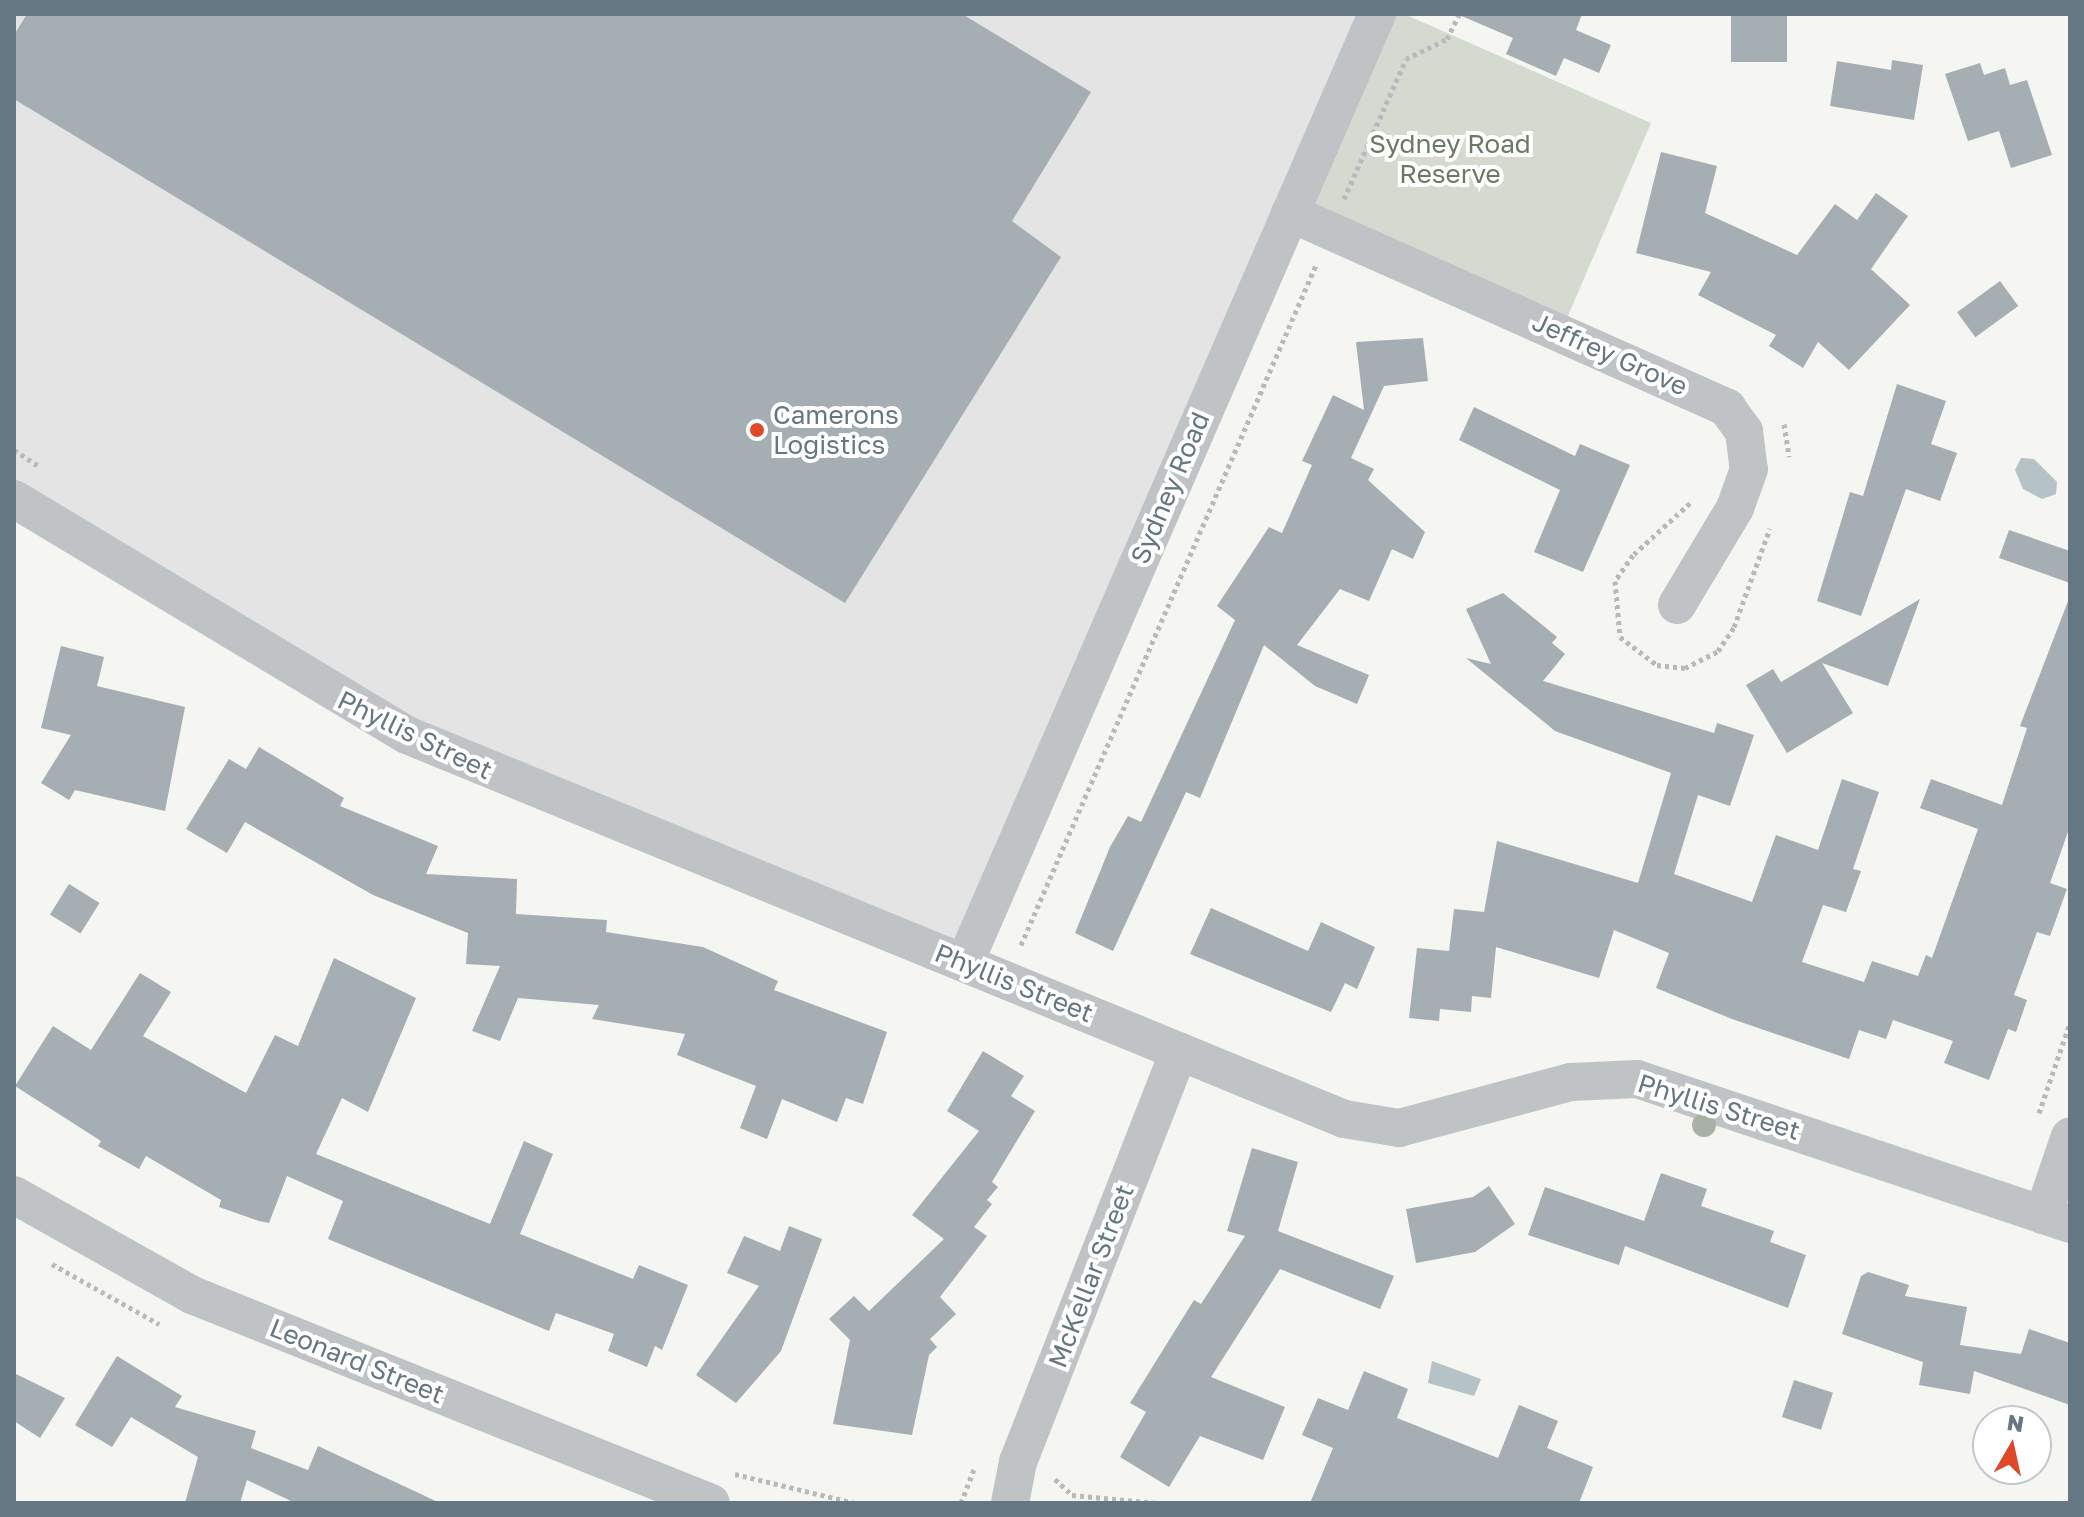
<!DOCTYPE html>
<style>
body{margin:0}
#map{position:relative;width:2084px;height:1517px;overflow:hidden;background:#f5f5f2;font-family:"Golos Text",sans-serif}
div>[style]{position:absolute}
.built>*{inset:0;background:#e3e4e3}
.green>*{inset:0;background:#d5dad1}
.water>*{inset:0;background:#b5c2c6}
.building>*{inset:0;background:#a5aeb3;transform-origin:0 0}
.path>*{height:5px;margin-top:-2.5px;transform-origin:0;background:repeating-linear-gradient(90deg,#b7babc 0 4px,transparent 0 8px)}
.minor>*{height:38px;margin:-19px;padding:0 19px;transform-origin:19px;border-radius:19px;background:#bfc3c6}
.trees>*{width:24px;height:24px;margin:-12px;border-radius:50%;background:#a8b1a4}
.dots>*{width:22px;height:22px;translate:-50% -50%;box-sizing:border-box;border:4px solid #fff;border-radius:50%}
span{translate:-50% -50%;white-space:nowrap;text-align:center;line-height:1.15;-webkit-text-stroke:8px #fff;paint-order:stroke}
.park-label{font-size:26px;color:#697a64}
.street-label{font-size:26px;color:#657782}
.poi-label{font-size:26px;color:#657782}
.left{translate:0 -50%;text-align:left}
.frame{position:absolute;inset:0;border:16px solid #657782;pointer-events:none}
.north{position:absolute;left:1972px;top:1405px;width:80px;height:80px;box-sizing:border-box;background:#fff;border:2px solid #c1c9cd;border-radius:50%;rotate:9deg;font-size:22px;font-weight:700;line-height:32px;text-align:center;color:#657782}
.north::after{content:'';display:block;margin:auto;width:28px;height:36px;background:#df4928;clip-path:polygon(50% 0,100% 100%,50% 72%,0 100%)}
</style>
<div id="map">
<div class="built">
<i style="clip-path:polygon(14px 14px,1377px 14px,965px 962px,544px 795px,14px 499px)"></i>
</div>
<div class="green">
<i style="clip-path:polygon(1377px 14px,1404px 14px,1651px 123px,1561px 332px,1290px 213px)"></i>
</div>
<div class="water">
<i style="clip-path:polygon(2021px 458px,2034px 459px,2057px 482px,2056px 494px,2042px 499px,2023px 489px,2015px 470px)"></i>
<i style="clip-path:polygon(1432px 1361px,1481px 1379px,1474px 1396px,1428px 1383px)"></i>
</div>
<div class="building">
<i style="clip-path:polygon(27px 14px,962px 14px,1091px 92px,1012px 221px,1061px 257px,845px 603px,14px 99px,14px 35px)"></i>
<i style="clip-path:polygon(1457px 14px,1582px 14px,1576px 30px,1611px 45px,1599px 73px,1564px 58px,1556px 76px,1506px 54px,1513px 38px)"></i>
<i style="left:1731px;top:14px;width:56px;height:48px"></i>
<i style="clip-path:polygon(1892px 60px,1923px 65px,1914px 120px,1830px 106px,1837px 61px,1891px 70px)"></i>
<i style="clip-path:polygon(1980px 63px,1984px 75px,2005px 68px,2010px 85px,2027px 80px,2052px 155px,2011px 168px,1999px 131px,1968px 141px,1945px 74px)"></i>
<i style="clip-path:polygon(1661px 152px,1717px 166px,1705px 213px,1797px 255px,1835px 204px,1857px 220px,1876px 193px,1908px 216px,1871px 269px,1910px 305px,1849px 370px,1818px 342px,1803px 368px,1769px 346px,1776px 335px,1698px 295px,1711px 272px,1636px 253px)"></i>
<i style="left:2000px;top:281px;width:31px;height:53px;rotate:54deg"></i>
<i style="clip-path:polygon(1423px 338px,1428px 381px,1384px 386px,1351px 458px,1374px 469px,1368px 480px,1425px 532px,1413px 559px,1392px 549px,1369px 601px,1340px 589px,1297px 645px,1369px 675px,1357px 704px,1315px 686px,1264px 645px,1200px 798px,1186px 792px,1113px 951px,1075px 933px,1110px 847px,1128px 816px,1141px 822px,1235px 620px,1217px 606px,1269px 527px,1282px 533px,1312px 465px,1302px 461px,1333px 395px,1364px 410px,1356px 342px)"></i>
<i style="clip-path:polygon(1897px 384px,1946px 401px,1931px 444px,1957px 453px,1940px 501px,1906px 489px,1861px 616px,1817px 601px,1850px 492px,1863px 496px)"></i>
<i style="clip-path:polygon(1474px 407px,1575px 456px,1580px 444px,1630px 465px,1583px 572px,1534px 552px,1560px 490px,1459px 440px)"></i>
<i style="clip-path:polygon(2009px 530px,2070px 551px,2070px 583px,1999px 558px)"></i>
<i style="clip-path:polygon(1503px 593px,1557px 637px,1552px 643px,1565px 654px,1543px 681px,1714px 733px,1717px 723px,1754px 735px,1730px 806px,1698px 795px,1674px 874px,1752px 902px,1776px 835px,1818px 850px,1842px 779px,1879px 792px,1853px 869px,1861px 871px,1846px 912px,1823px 905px,1802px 962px,1864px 982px,1872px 961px,1918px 976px,1926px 955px,1932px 958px,1978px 829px,1920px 808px,1931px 779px,2002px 805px,2027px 728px,2020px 726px,2070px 596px,2070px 826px,2050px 883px,2067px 889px,2050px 936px,2037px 932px,2014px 995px,2027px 1000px,2016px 1032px,2008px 1029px,1989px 1080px,1944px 1063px,1953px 1041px,1893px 1020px,1886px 1039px,1859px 1030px,1849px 1059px,1732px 1019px,1656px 988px,1669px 953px,1614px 930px,1599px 978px,1496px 947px,1491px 998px,1472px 996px,1471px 1012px,1440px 1009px,1439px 1021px,1409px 1018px,1417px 948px,1449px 951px,1454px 909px,1484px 912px,1497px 841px,1638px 883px,1671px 773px,1555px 731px,1466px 658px,1491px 664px,1466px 609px)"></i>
<i style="clip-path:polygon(1920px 599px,1888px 686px,1822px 663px,1853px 713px,1787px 753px,1746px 685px,1773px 669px,1781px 682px)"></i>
<i style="clip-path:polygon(61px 646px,104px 657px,97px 686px,185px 707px,165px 811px,75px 790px,69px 800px,41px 783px,71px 735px,41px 728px)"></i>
<i style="clip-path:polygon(259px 747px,344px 798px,340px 806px,438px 846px,426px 874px,517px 879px,516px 914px,607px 920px,606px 932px,703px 947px,778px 981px,774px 990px,887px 1032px,863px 1104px,846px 1098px,837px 1122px,782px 1099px,767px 1139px,740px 1128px,756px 1086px,677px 1055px,685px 1034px,592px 1019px,599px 1005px,518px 998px,500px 1041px,472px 1031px,500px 966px,466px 964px,468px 933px,373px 895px,245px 822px,227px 853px,186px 829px,229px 759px,246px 769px)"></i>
<i style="left:69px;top:884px;width:36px;height:36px;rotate:32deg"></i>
<i style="clip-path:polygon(1211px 908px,1308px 951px,1321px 922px,1375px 947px,1357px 989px,1345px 983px,1331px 1012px,1190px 954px)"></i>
<i style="clip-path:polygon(334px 958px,416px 998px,368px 1112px,342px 1098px,316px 1154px,490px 1224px,524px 1141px,553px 1154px,520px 1234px,633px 1279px,639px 1265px,688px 1285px,662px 1350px,655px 1346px,647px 1367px,608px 1351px,614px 1334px,556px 1313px,549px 1331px,328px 1239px,343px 1201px,287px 1176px,269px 1223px,259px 1221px,219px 1207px,221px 1200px,146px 1156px,139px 1169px,98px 1146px,101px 1141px,15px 1086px,53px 1026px,91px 1050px,140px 973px,171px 992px,143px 1036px,246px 1093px,275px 1035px,298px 1046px)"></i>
<i style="clip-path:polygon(983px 1051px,1024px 1076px,1011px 1096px,1035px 1111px,992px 1182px,998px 1187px,987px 1200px,992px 1204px,974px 1227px,987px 1236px,940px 1297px,956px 1314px,930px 1339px,937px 1347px,929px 1355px,912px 1435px,833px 1424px,850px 1340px,829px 1319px,854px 1296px,869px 1311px,944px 1239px,912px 1215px,979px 1131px,947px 1111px)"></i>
<i style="clip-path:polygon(1252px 1148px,1298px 1162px,1278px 1231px,1394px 1276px,1380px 1309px,1280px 1269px,1211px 1377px,1285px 1407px,1263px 1460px,1200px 1436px,1169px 1487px,1120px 1457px,1146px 1412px,1130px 1403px,1194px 1300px,1201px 1304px,1245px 1236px,1227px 1231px)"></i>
<i style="clip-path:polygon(1661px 1173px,1707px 1189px,1701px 1206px,1774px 1231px,1770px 1242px,1806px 1255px,1788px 1308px,1625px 1246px,1619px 1265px,1528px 1235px,1545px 1187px,1644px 1221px)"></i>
<i style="clip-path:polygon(1489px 1186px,1515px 1224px,1475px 1252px,1416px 1263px,1406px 1209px,1473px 1197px)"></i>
<i style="clip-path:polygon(789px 1226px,822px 1239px,781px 1351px,736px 1403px,696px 1375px,759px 1286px,727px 1273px,744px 1236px,780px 1251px)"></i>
<i style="clip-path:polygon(1868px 1272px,1909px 1285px,1905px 1296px,1967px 1307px,1960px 1345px,2021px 1354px,2029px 1329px,2070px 1343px,2070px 1405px,1974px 1371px,1970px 1394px,1919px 1385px,1923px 1362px,1842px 1334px,1861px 1276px)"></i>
<i style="clip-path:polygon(117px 1356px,182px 1396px,175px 1407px,256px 1431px,251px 1448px,308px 1470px,318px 1446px,440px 1503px,295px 1503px,247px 1480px,240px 1503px,185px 1503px,198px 1457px,131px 1417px,112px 1447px,75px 1425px)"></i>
<i style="clip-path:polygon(1364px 1371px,1408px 1389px,1397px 1418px,1498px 1458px,1519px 1405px,1558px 1421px,1547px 1448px,1593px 1467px,1579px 1503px,1310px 1503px,1333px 1448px,1302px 1435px,1318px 1398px,1348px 1410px)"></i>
<i style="clip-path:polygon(14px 1373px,65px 1398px,40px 1438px,14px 1421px)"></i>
<i style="left:1794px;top:1380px;width:41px;height:39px;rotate:18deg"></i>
</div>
<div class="path">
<i style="left:1344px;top:199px;width:153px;rotate:-66.1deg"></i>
<i style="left:1406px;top:59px;width:46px;rotate:-26deg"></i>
<i style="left:1447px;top:39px;width:28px;rotate:-64deg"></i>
<i style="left:1784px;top:424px;width:33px;rotate:81deg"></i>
<i style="left:14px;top:450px;width:30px;rotate:33deg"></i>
<i style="left:1690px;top:503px;width:77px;rotate:137.6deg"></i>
<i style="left:1633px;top:555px;width:32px;rotate:125deg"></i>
<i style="left:1615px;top:581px;width:56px;rotate:84.9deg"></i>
<i style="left:1620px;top:637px;width:46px;rotate:37.1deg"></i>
<i style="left:1657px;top:665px;width:28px;rotate:6deg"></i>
<i style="left:1685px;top:668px;width:37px;rotate:-27deg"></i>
<i style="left:1718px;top:651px;width:29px;rotate:-56deg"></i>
<i style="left:1734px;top:627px;width:105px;rotate:-70deg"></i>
<i style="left:1021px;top:945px;width:741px;rotate:-66.55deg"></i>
<i style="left:2039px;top:1113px;width:95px;rotate:-71deg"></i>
<i style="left:52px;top:1264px;width:123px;rotate:29.3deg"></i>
<i style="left:735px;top:1474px;width:123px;rotate:13.6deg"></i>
<i style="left:1055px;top:1479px;width:23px;rotate:43deg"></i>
<i style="left:1072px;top:1495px;width:85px;rotate:5.4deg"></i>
<i style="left:961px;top:1503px;width:39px;rotate:-69deg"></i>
</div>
<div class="minor">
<i style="left:1290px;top:213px;width:479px;rotate:24deg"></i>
<i style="left:1727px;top:408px;width:29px;rotate:54deg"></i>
<i style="left:1744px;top:431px;width:38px;rotate:83deg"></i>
<i style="left:1749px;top:469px;width:41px;rotate:109.7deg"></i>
<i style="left:1735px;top:508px;width:113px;rotate:120.9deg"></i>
<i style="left:14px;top:499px;width:458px;rotate:31deg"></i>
<i style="left:407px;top:735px;width:1013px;rotate:22.28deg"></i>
<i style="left:1344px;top:1119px;width:56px;rotate:9.3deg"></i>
<i style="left:1399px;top:1128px;width:178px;rotate:-15deg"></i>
<i style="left:1571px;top:1082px;width:66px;rotate:-2.6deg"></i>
<i style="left:1637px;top:1079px;width:457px;rotate:18.5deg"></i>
<i style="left:965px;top:962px;width:1034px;rotate:-66.51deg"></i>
<i style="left:14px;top:1195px;width:204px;rotate:29.3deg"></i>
<i style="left:192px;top:1295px;width:559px;rotate:21.84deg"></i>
<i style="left:2043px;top:1215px;width:83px;rotate:-71.1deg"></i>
<i style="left:1010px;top:1503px;width:42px;rotate:-79deg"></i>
<i style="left:1018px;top:1462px;width:441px;rotate:-68.6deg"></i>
</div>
<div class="trees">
<i style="left:1704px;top:1125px"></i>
</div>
<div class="dots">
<i style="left:757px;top:430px;background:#df4928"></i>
</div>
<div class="park-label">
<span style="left:1450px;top:159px">Sydney Road<br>Reserve</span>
</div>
<div class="street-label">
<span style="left:1610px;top:354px;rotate:24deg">Jeffrey Grove</span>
<span style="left:1170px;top:488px;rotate:-67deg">Sydney Road</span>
<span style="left:415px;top:735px;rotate:26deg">Phyllis Street</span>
<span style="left:1014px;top:983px;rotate:22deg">Phyllis Street</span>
<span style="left:1719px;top:1107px;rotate:17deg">Phyllis Street</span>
<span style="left:1091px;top:1276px;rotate:-69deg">McKellar Street</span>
<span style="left:357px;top:1361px;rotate:22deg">Leonard Street</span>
</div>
<div class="poi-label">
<span class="left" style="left:773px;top:430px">Camerons<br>Logistics</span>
</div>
<div class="frame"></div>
<div class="north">N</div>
</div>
